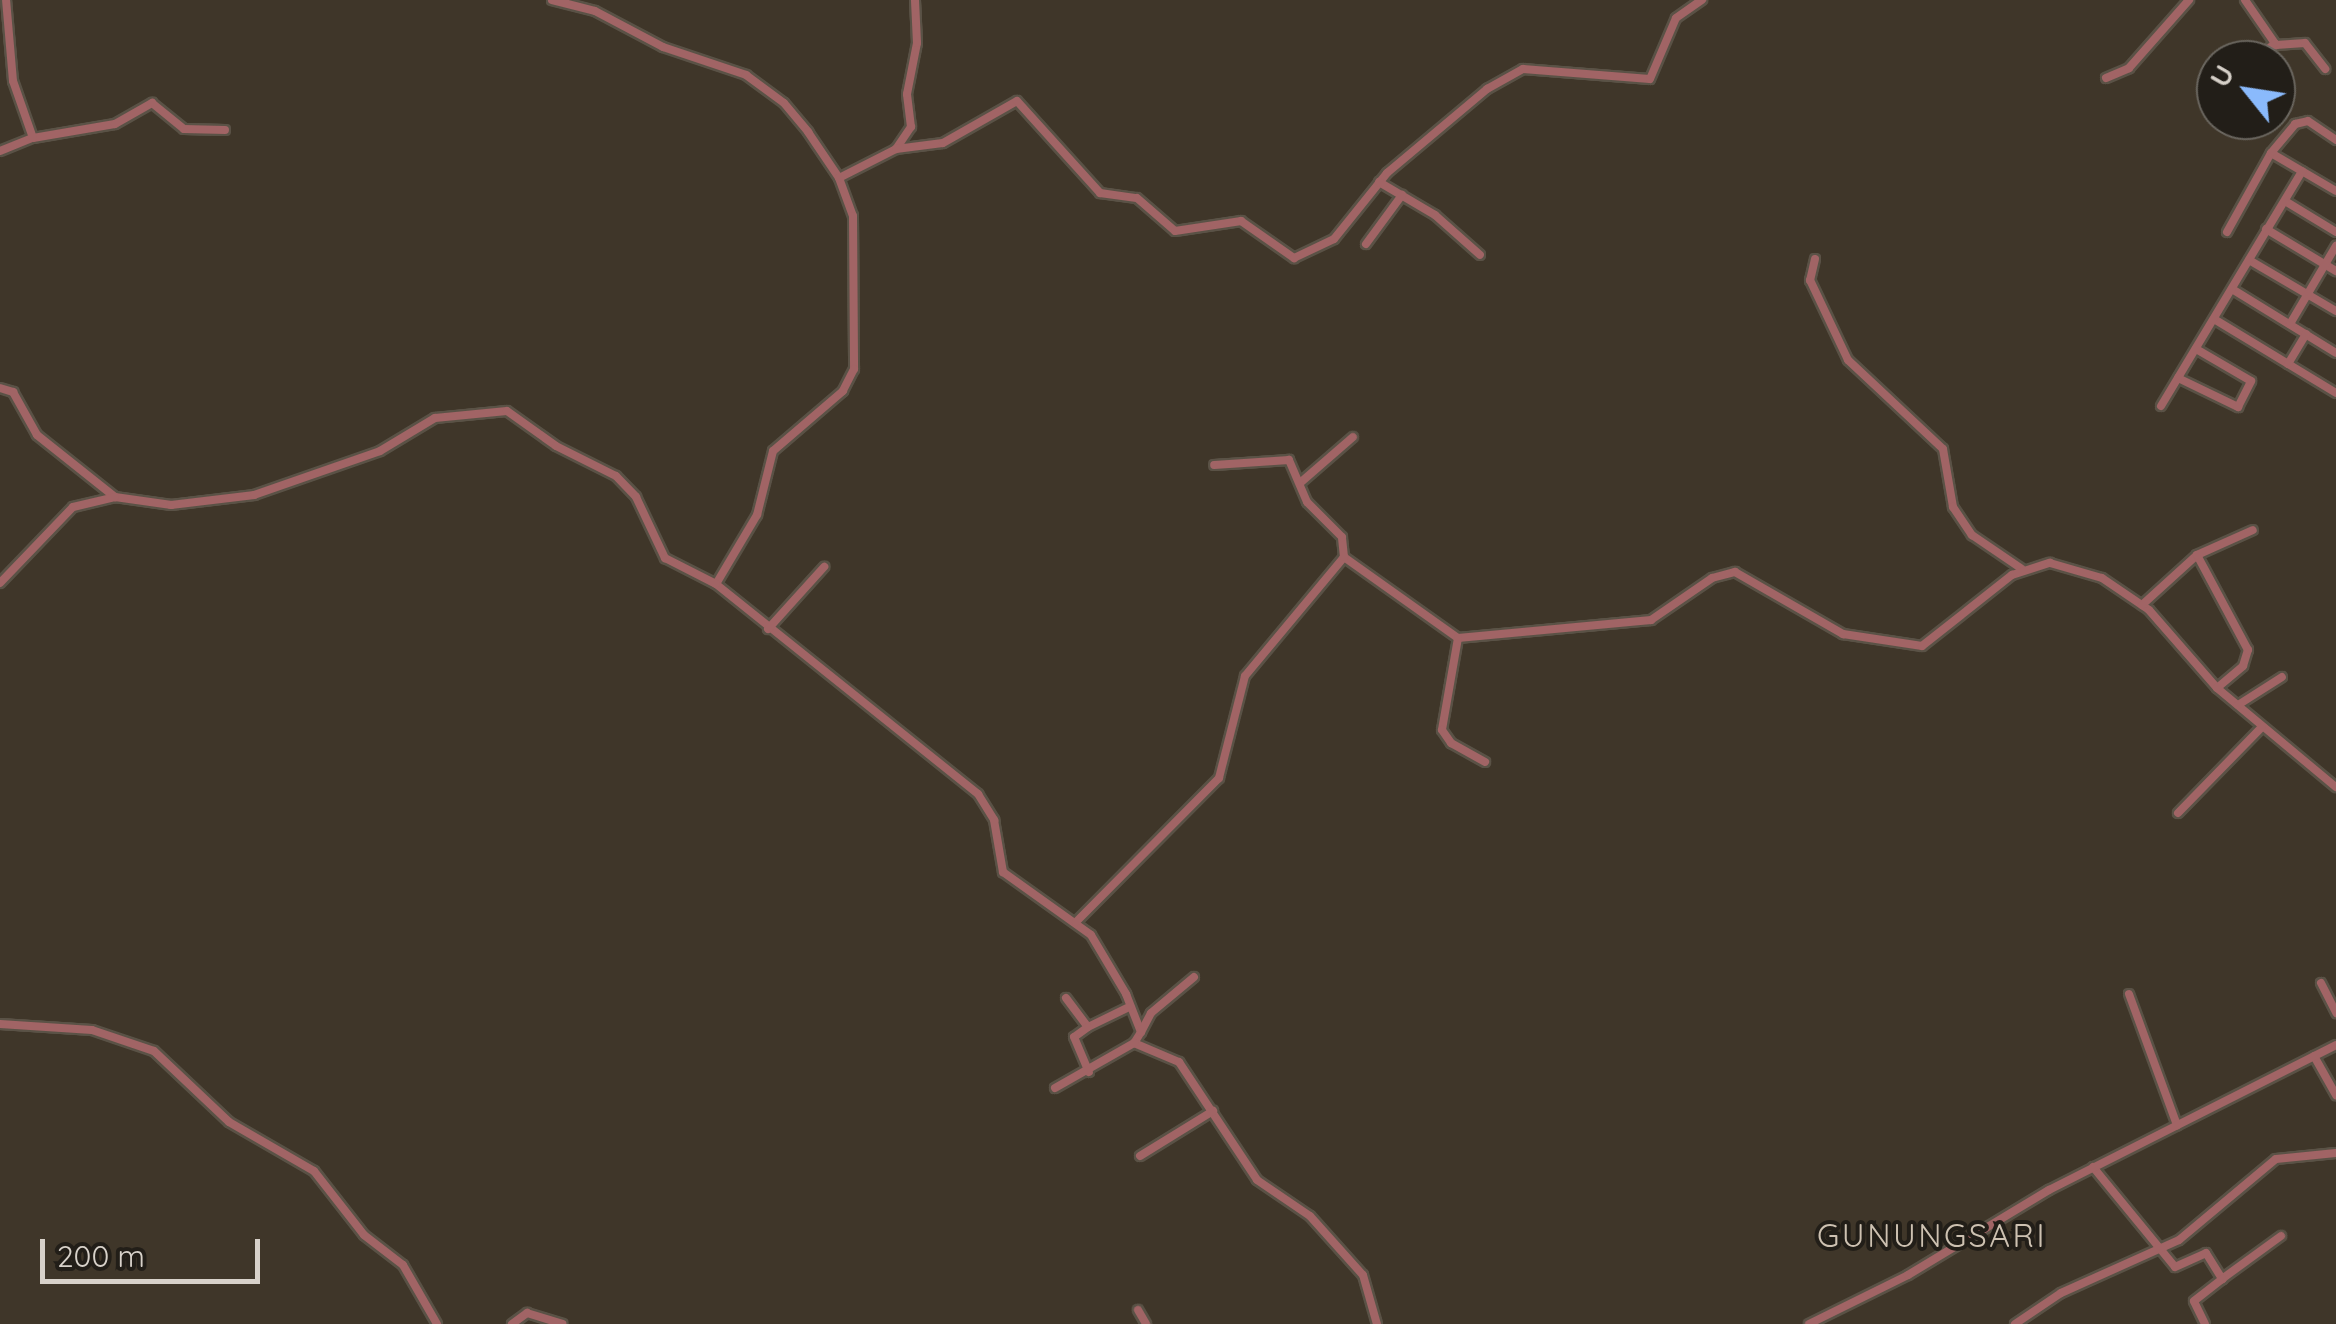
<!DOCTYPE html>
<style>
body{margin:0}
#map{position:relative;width:2336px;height:1324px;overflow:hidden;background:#3f3629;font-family:Quicksand,sans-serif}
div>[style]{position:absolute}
.roads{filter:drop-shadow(2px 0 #5a5246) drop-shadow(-2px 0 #5a5246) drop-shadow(0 2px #5a5246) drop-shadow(0 -2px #5a5246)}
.minor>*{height:8px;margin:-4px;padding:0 4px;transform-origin:4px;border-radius:4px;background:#a16465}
span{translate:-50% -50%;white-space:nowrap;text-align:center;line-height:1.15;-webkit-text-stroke:8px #221e18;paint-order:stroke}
.quarter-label{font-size:32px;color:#cdc1b1;letter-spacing:2.5px}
.north{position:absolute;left:2196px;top:40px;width:100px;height:100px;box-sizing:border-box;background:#221e18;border:2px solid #6a665f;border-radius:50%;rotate:300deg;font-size:28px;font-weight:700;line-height:40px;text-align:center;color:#d7d1c9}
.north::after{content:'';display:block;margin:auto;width:35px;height:45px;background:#8abafc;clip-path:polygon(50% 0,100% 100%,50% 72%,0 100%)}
.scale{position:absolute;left:40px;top:1239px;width:220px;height:45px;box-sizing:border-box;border:5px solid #d7d1c9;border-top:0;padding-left:12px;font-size:30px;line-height:35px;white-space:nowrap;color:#d7d1c9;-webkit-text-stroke:8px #221e18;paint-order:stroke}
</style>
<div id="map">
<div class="roads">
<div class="minor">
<i style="left:552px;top:0;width:44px;rotate:14.3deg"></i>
<i style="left:595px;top:11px;width:77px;rotate:27.9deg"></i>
<i style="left:663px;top:47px;width:88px;rotate:18.6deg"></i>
<i style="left:746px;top:75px;width:47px;rotate:36.4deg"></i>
<i style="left:784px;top:103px;width:38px;rotate:50deg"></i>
<i style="left:808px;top:132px;width:55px;rotate:56deg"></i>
<i style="left:839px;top:178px;width:40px;rotate:69.8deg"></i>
<i style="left:853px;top:216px;width:153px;rotate:89.6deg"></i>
<i style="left:854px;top:369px;width:25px;rotate:117deg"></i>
<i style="left:843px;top:391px;width:92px;rotate:139.4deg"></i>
<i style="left:773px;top:451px;width:66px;rotate:104deg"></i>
<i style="left:757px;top:515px;width:80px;rotate:120.7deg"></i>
<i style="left:716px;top:584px;width:336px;rotate:38.7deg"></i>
<i style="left:978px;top:794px;width:31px;rotate:58deg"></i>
<i style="left:994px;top:820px;width:53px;rotate:80.2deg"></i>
<i style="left:1003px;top:872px;width:108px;rotate:35.6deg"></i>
<i style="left:1091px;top:935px;width:69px;rotate:59.3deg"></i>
<i style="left:1126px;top:994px;width:41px;rotate:68.5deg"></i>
<i style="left:1141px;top:1032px;width:13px;rotate:122deg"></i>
<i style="left:1134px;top:1043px;width:49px;rotate:22.9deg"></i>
<i style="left:1179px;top:1062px;width:141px;rotate:56.5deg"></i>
<i style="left:1257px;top:1180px;width:64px;rotate:34.2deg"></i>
<i style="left:1310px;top:1216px;width:79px;rotate:48.1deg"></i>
<i style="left:1363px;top:1275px;width:51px;rotate:74.1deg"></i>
<i style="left:2245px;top:0;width:55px;rotate:55.4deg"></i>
<i style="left:2276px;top:45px;width:29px;rotate:-4deg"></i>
<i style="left:2305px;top:43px;width:33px;rotate:52deg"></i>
<i style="left:2255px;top:60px;width:26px;rotate:-40deg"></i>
<i style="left:2106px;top:78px;width:25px;rotate:-23deg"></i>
<i style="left:2129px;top:68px;width:91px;rotate:-48.6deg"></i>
<i style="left:33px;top:138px;width:83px;rotate:-9.7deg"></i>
<i style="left:115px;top:124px;width:43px;rotate:-29.6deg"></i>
<i style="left:152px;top:103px;width:41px;rotate:39.1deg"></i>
<i style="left:184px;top:129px;width:41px;rotate:1.4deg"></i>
<i style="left:896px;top:149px;width:27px;rotate:-56deg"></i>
<i style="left:911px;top:127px;width:33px;rotate:-97deg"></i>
<i style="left:907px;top:94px;width:52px;rotate:-78.9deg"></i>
<i style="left:917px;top:43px;width:43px;rotate:-92.7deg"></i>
<i style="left:0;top:151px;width:35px;rotate:-22deg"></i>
<i style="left:33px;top:138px;width:60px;rotate:-109.3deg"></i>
<i style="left:13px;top:81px;width:81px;rotate:-94.9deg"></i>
<i style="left:2271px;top:153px;width:75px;rotate:30.3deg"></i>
<i style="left:839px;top:178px;width:64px;rotate:-27deg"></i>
<i style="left:896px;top:149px;width:47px;rotate:-7.3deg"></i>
<i style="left:943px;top:143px;width:85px;rotate:-29.6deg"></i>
<i style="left:1017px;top:101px;width:124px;rotate:47.9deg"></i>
<i style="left:1100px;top:193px;width:37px;rotate:8deg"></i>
<i style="left:1137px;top:198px;width:50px;rotate:41deg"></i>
<i style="left:1175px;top:231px;width:67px;rotate:-8.6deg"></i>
<i style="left:1241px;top:221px;width:65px;rotate:34.9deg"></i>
<i style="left:1294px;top:258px;width:44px;rotate:-25.4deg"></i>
<i style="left:1334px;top:239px;width:85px;rotate:-51.2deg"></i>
<i style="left:1387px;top:173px;width:131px;rotate:-40deg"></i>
<i style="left:1487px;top:89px;width:41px;rotate:-29.1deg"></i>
<i style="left:1523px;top:69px;width:127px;rotate:4.5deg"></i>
<i style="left:1650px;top:79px;width:66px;rotate:-66.9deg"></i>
<i style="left:1676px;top:18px;width:32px;rotate:-35deg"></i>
<i style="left:1379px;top:182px;width:65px;rotate:30.5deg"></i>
<i style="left:1435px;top:215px;width:60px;rotate:41.6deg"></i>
<i style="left:2285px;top:201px;width:60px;rotate:31.3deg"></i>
<i style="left:2266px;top:229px;width:82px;rotate:31deg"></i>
<i style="left:2227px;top:232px;width:90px;rotate:-60.9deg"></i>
<i style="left:2271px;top:153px;width:38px;rotate:-50deg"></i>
<i style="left:2295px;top:124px;width:13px;rotate:-13deg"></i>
<i style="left:2308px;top:121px;width:34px;rotate:34deg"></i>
<i style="left:1366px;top:244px;width:61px;rotate:-53.7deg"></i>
<i style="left:1815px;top:259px;width:22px;rotate:103deg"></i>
<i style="left:1810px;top:280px;width:89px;rotate:64.6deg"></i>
<i style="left:1848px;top:360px;width:130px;rotate:43.1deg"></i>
<i style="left:1943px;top:449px;width:59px;rotate:80.2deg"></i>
<i style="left:1953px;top:507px;width:34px;rotate:56deg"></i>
<i style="left:1972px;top:535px;width:60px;rotate:34.2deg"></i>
<i style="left:2249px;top:260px;width:101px;rotate:30.4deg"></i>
<i style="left:2232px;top:289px;width:122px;rotate:31.6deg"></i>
<i style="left:2214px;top:319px;width:143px;rotate:31.2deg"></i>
<i style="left:2290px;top:324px;width:91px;rotate:-59.5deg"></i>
<i style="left:2288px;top:364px;width:35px;rotate:-59deg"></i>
<i style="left:2178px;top:378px;width:67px;rotate:25.8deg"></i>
<i style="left:2238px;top:407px;width:29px;rotate:-63deg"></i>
<i style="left:2251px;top:381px;width:64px;rotate:-149.8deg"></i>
<i style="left:0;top:388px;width:14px;rotate:17deg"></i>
<i style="left:13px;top:392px;width:49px;rotate:60.8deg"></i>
<i style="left:37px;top:435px;width:100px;rotate:38.5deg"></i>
<i style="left:115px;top:497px;width:57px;rotate:8.1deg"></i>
<i style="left:171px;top:505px;width:84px;rotate:-6.9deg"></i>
<i style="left:254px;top:495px;width:133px;rotate:-19.2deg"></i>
<i style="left:380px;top:451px;width:64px;rotate:-31deg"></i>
<i style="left:435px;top:418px;width:72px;rotate:-5.6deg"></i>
<i style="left:507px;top:411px;width:60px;rotate:35.5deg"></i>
<i style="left:556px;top:446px;width:67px;rotate:26.6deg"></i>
<i style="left:616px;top:476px;width:29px;rotate:46deg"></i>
<i style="left:636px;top:497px;width:68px;rotate:64.6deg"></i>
<i style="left:665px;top:558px;width:57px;rotate:27deg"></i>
<i style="left:2161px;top:406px;width:274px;rotate:-59deg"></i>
<i style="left:1300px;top:483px;width:70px;rotate:-41deg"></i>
<i style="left:1344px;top:557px;width:140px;rotate:35.4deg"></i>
<i style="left:1458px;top:638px;width:194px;rotate:-5.3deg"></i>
<i style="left:1651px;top:620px;width:74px;rotate:-34.5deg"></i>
<i style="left:1712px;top:578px;width:24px;rotate:-15deg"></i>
<i style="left:1735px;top:572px;width:125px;rotate:29.9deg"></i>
<i style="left:1843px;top:634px;width:80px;rotate:8.6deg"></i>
<i style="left:1922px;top:646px;width:115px;rotate:-38.3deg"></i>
<i style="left:2012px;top:575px;width:40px;rotate:-18deg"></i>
<i style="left:2050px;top:563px;width:54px;rotate:16.1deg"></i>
<i style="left:2102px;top:578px;width:57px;rotate:34.2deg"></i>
<i style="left:2149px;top:610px;width:103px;rotate:48.9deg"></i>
<i style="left:2217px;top:688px;width:155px;rotate:39.8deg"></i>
<i style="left:0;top:583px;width:105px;rotate:-46.2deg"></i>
<i style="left:73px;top:507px;width:43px;rotate:-13.4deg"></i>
<i style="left:2142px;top:605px;width:74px;rotate:-42.3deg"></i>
<i style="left:768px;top:629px;width:84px;rotate:-47.9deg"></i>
<i style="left:1458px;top:638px;width:93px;rotate:99.9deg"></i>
<i style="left:1442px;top:730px;width:16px;rotate:55deg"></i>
<i style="left:1451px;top:743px;width:39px;rotate:29deg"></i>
<i style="left:2217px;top:688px;width:34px;rotate:-40deg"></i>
<i style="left:2243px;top:666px;width:17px;rotate:-73deg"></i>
<i style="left:2248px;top:650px;width:108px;rotate:-118.2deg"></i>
<i style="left:2197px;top:555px;width:61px;rotate:-24.1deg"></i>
<i style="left:2238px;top:705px;width:52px;rotate:-32.5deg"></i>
<i style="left:2178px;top:813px;width:120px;rotate:-45.7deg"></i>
<i style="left:1076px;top:922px;width:203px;rotate:-45.2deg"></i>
<i style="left:1219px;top:778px;width:105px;rotate:-75.7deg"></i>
<i style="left:1245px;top:676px;width:155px;rotate:-50.2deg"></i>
<i style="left:1344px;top:557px;width:20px;rotate:-96deg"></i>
<i style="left:1342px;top:537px;width:49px;rotate:-135deg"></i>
<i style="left:1307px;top:502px;width:46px;rotate:-113.2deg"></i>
<i style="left:1289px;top:460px;width:75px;rotate:176.2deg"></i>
<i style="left:2321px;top:983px;width:34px;rotate:63deg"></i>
<i style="left:2129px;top:994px;width:140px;rotate:69.9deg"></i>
<i style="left:1066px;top:998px;width:36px;rotate:53deg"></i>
<i style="left:1088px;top:1027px;width:46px;rotate:-26deg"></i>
<i style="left:0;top:1024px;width:92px;rotate:3.7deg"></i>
<i style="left:92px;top:1030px;width:65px;rotate:18.7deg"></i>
<i style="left:154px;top:1051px;width:103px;rotate:43.4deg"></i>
<i style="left:229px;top:1122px;width:98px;rotate:30deg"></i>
<i style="left:314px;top:1171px;width:81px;rotate:52deg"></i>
<i style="left:364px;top:1235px;width:49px;rotate:37.6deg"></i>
<i style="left:403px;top:1265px;width:68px;rotate:60deg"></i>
<i style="left:1088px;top:1027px;width:17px;rotate:144deg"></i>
<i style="left:1074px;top:1037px;width:38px;rotate:67deg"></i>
<i style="left:1141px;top:1032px;width:21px;rotate:-62deg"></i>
<i style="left:1151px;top:1013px;width:56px;rotate:-39.9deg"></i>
<i style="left:2314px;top:1056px;width:45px;rotate:60.6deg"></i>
<i style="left:1055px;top:1088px;width:91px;rotate:-29.7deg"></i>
<i style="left:1140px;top:1156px;width:86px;rotate:-31.7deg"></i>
<i style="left:2093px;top:1167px;width:129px;rotate:50.6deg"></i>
<i style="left:2175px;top:1267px;width:34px;rotate:-24deg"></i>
<i style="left:2206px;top:1253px;width:31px;rotate:58deg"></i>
<i style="left:2222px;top:1279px;width:73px;rotate:-36.1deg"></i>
<i style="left:1138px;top:1310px;width:16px;rotate:60deg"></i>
<i style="left:512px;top:1324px;width:19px;rotate:-36deg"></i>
<i style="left:527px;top:1313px;width:37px;rotate:17deg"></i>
<i style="left:1809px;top:1324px;width:110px;rotate:-26.3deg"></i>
<i style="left:1908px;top:1275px;width:165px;rotate:-31.1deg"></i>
<i style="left:2049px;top:1190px;width:322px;rotate:-26.8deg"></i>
<i style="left:2015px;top:1324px;width:55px;rotate:-34deg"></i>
<i style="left:2061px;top:1293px;width:129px;rotate:-24.2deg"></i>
<i style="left:2179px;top:1240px;width:126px;rotate:-39.9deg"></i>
<i style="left:2276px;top:1159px;width:60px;rotate:-5.7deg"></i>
<i style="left:2205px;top:1324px;width:25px;rotate:-116deg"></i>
<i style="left:2194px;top:1301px;width:36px;rotate:-38deg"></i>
</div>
</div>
<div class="quarter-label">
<span style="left:1932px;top:1235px">GUNUNGSARI</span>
</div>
<div class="north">U</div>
<div class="scale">200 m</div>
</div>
